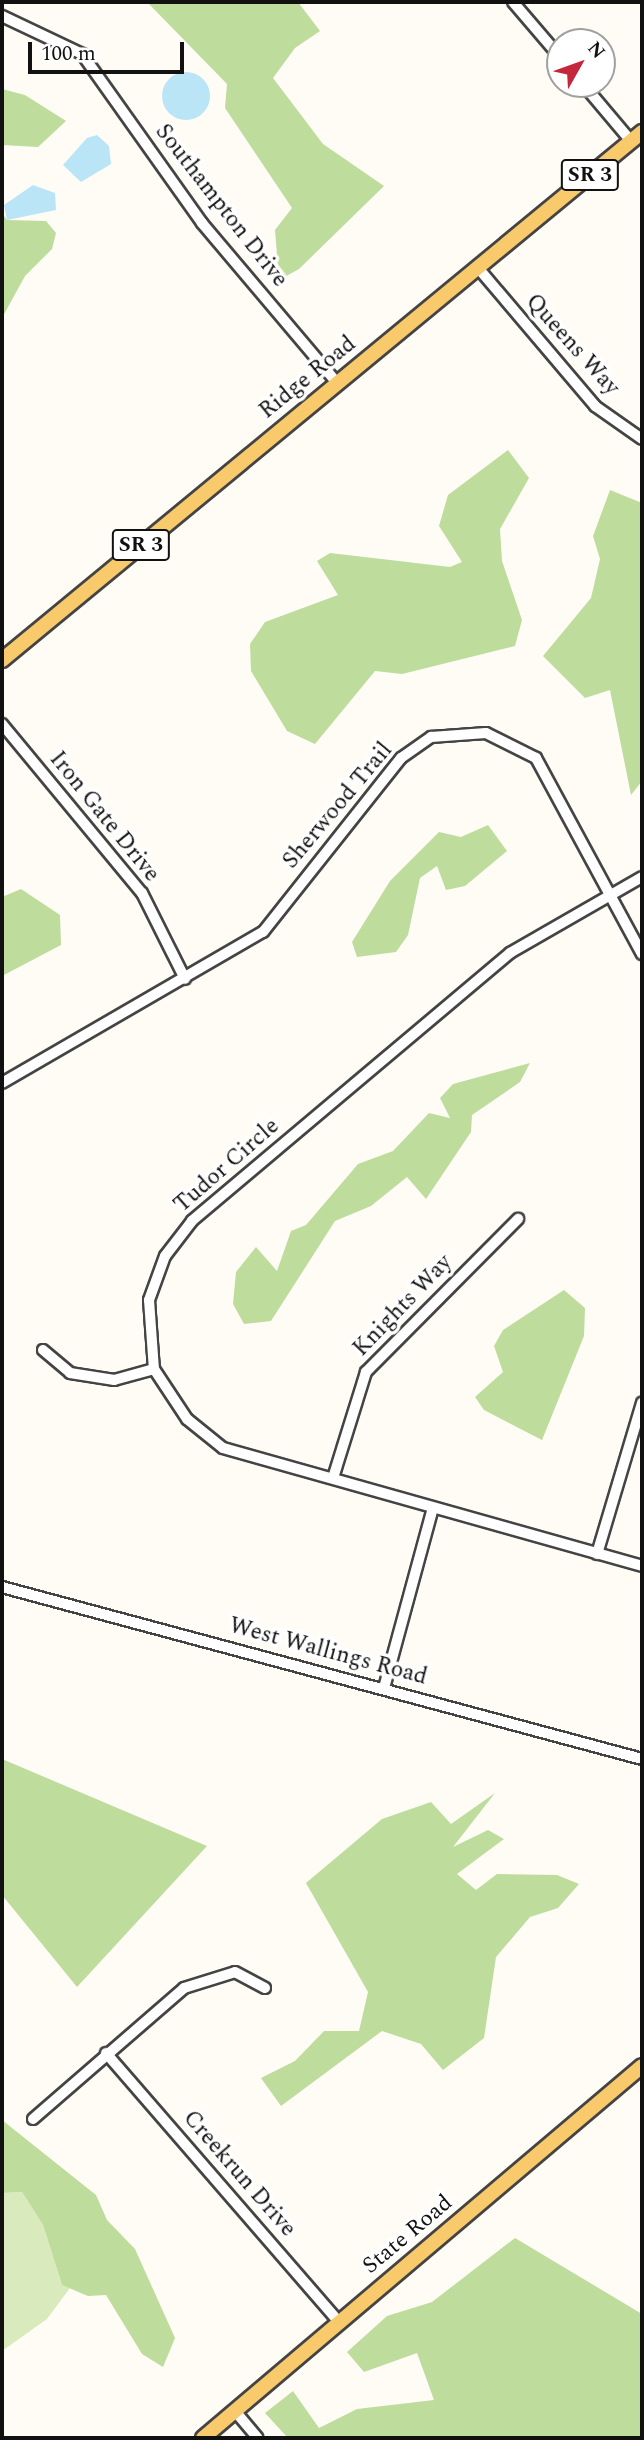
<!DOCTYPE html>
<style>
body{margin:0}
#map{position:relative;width:644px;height:2440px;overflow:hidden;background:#fffcf5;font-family:Spectral,serif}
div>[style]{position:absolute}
.green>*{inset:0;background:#d9ebbd}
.forest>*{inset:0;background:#bedc9c}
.water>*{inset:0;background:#b9e5f7}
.round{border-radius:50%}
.roads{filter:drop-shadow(2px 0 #444) drop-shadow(-2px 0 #444) drop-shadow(0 2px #444) drop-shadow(0 -2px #444)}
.minor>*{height:10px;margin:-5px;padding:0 5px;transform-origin:5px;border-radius:5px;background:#fff}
.major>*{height:14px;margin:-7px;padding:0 7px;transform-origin:7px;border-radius:7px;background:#f9ca6b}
span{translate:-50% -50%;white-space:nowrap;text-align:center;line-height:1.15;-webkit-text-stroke:7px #fff;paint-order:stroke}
.shield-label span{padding:2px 5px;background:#fff;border:2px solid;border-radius:5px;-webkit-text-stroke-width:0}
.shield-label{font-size:21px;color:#111;font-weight:700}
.street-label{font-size:23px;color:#111}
.frame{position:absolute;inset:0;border:4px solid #111;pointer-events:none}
.north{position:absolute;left:546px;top:28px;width:70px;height:70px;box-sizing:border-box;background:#fff;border:2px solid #a0a0a0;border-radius:50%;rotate:50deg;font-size:19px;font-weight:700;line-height:28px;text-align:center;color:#111}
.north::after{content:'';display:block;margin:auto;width:24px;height:32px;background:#c4263c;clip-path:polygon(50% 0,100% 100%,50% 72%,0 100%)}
.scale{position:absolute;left:28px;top:42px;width:156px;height:32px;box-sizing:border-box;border:4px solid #111;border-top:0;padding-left:9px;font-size:21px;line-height:24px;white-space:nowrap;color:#111;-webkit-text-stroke:5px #fff;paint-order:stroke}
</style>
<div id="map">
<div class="green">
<i style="clip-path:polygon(22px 2192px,43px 2225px,62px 2285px,70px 2288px,47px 2319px,2px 2351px,2px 2193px)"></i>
</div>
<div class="forest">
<i style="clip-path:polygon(147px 2px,298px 2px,320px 31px,295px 48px,273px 78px,323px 144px,384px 186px,299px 269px,279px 280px,275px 230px,292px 208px,225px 108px,227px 84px)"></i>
<i style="clip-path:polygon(2px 89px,25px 95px,66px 121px,38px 147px,2px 145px)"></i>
<i style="clip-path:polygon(2px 213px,7px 220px,46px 221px,56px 233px,52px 249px,25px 276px,2px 318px)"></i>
<i style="clip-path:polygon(508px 450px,529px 478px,500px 529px,502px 561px,522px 620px,515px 646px,402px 674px,375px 671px,315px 744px,287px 731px,251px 671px,250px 644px,265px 622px,338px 595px,317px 561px,330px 553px,450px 567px,462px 562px,439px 526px,448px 495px)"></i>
<i style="clip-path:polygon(610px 490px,642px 503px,642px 781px,631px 795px,610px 690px,585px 698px,543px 656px,591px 598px,600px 559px,593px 536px)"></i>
<i style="clip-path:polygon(488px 825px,507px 851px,465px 886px,446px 890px,437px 866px,420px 878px,408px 935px,396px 952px,357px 957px,352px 942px,390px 881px,439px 832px,461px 837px)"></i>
<i style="clip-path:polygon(21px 889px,60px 915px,61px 945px,2px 976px,2px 897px)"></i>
<i style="clip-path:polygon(530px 1063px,520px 1082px,472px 1115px,471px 1132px,426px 1199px,407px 1177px,371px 1206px,335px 1221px,271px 1321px,244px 1324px,233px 1304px,236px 1272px,256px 1247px,277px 1271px,291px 1231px,306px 1225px,358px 1164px,393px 1151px,429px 1113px,450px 1118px,440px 1098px,453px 1084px)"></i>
<i style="clip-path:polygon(564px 1290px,585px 1308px,584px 1336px,542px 1440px,484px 1410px,475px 1397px,503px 1372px,494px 1346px,503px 1330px)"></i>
<i style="clip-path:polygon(2px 1759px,207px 1846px,77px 1987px,2px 1895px)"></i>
<i style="clip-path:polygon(495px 1793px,453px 1847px,488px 1830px,504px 1839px,457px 1874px,476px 1890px,497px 1874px,557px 1875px,579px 1884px,558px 1908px,530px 1917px,496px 1957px,484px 2038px,443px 2070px,421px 2044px,382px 2031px,281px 2106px,261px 2078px,295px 2061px,324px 2031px,359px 2031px,368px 1992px,306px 1883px,382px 1819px,431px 1802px,451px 1824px)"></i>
<i style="clip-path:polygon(2px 2120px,96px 2195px,107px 2220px,135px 2249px,175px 2338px,163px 2367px,142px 2354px,106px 2295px,88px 2296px,62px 2285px,43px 2225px,22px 2192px,2px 2193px)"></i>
<i style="clip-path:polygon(515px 2238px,642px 2314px,642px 2438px,288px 2438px,265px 2413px,293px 2391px,319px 2428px,357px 2409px,434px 2400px,417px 2353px,364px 2372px,347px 2352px,387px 2316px,432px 2302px)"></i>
</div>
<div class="water">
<i class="round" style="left:162px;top:72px;width:48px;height:48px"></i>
<i style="clip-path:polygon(97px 135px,109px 146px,111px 164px,81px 182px,63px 165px,87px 138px)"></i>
<i style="clip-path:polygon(33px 185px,55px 193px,56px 210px,7px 220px,4px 205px)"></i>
</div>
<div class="roads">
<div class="minor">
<i style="left:513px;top:2px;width:72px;rotate:49.5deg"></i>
<i style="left:2px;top:16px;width:89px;rotate:25.4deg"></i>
<i style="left:82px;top:54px;width:207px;rotate:54.6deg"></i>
<i style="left:202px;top:223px;width:209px;rotate:49.8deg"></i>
<i style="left:583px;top:84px;width:75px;rotate:49.9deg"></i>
<i style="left:479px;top:269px;width:180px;rotate:49.7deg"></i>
<i style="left:595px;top:406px;width:57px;rotate:35.1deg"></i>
<i style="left:2px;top:724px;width:219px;rotate:50.4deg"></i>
<i style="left:142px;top:893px;width:96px;rotate:63.4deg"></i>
<i style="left:642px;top:877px;width:152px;rotate:150.1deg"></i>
<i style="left:510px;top:953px;width:416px;rotate:139.9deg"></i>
<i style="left:192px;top:1221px;width:44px;rotate:127.6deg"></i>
<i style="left:165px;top:1256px;width:47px;rotate:110deg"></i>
<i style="left:149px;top:1300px;width:69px;rotate:85.9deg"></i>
<i style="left:154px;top:1369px;width:60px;rotate:56.6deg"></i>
<i style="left:187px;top:1419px;width:46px;rotate:38.9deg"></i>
<i style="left:223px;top:1448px;width:435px;rotate:15.7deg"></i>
<i style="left:2px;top:1083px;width:302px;rotate:-30.1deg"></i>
<i style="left:263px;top:932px;width:222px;rotate:-51.6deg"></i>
<i style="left:401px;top:758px;width:37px;rotate:-35deg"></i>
<i style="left:431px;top:737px;width:55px;rotate:-4.2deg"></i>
<i style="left:486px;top:733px;width:56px;rotate:26.6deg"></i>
<i style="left:536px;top:758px;width:223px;rotate:61.6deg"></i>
<i style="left:43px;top:1350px;width:35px;rotate:40deg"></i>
<i style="left:70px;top:1373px;width:45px;rotate:9deg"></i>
<i style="left:114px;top:1380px;width:41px;rotate:-15.4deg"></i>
<i style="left:333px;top:1478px;width:111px;rotate:-72.7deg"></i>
<i style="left:366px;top:1372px;width:216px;rotate:-45.2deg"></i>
<i style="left:597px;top:1554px;width:158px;rotate:-73.4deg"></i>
<i style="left:2px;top:1587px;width:663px;rotate:15.04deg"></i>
<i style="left:384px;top:1688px;width:183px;rotate:-74.8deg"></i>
<i style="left:106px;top:2053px;width:357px;rotate:49.1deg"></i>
<i style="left:33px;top:2119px;width:200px;rotate:-40.9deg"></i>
<i style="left:184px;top:1988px;width:53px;rotate:-17.4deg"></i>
<i style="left:235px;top:1972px;width:34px;rotate:28deg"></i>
<i style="left:235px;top:2411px;width:35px;rotate:50deg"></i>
</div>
<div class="major">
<i style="left:2px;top:660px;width:830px;rotate:-39.52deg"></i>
<i style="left:203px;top:2438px;width:575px;rotate:-40.28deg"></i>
</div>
</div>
<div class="shield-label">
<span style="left:590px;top:175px">SR 3</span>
<span style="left:141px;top:545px">SR 3</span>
</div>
<div class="street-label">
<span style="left:221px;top:206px;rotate:52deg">Southampton Drive</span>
<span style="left:572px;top:345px;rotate:48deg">Queens Way</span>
<span style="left:308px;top:378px;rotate:-39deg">Ridge Road</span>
<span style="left:338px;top:806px;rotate:-50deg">Sherwood Trail</span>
<span style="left:104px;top:817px;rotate:51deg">Iron Gate Drive</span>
<span style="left:227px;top:1166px;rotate:-41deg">Tudor Circle</span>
<span style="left:403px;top:1306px;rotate:-46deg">Knights Way</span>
<span style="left:328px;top:1652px;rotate:15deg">West Wallings Road</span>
<span style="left:239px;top:2174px;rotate:49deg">Creekrun Drive</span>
<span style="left:408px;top:2235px;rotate:-40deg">State Road</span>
</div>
<div class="frame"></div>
<div class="north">N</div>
<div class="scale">100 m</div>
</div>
